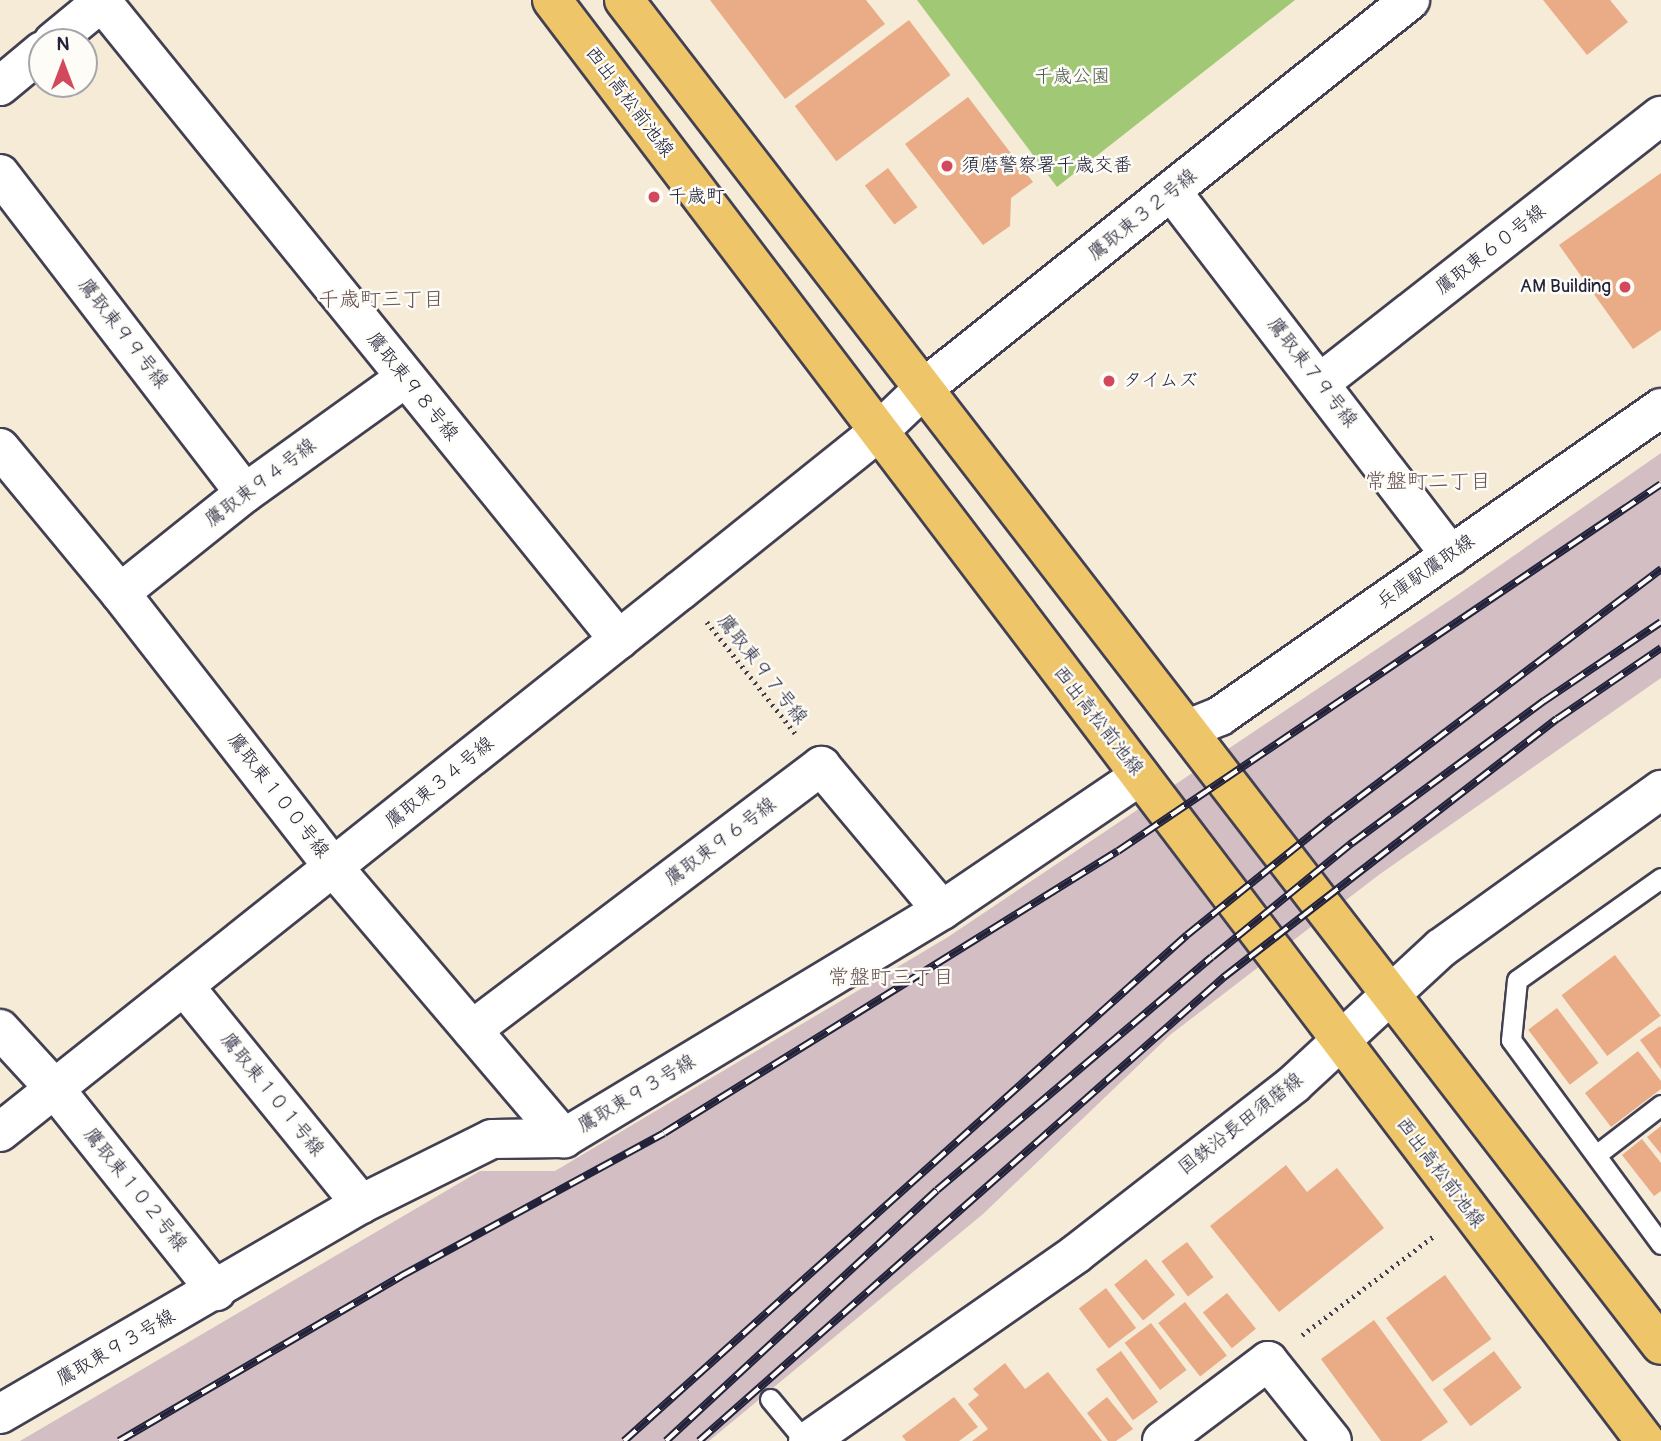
<!DOCTYPE html>
<meta charset="utf-8">
<style>
body{margin:0}
#map{position:relative;width:1661px;height:1441px;overflow:hidden;background:#f6ebd7;font-family:Pangolin,"Klee One",sans-serif}
div>[style]{position:absolute}
.industrial>*{inset:0;background:#d2bec3}
.green>*{inset:0;background:#a1c874}
.building>*{inset:0;background:#e9ac87;transform-origin:0 0}
.path>*{height:4.5px;margin-top:-2.25px;transform-origin:0;background:repeating-linear-gradient(90deg,#424052 0 2px,transparent 0 7px)}
.roads{filter:drop-shadow(2px 0 #424052) drop-shadow(-2px 0 #424052) drop-shadow(0 2px #424052) drop-shadow(0 -2px #424052)}
.service>*{height:19px;margin:-9.5px;padding:0 9.5px;transform-origin:9.5px;border-radius:9.5px;background:#fff}
.minor>*{height:38px;margin:-19px;padding:0 19px;transform-origin:19px;border-radius:19px;background:#fff}
.tertiary>*{height:38px;margin:-19px;padding:0 19px;transform-origin:19px;border-radius:19px;background:#fff}
.primary>*{height:38px;margin:-19px;padding:0 19px;transform-origin:19px;border-radius:19px;background:#eec569}
.rail>*{height:8px;margin-top:-4px;transform-origin:0;background:repeating-linear-gradient(90deg,#fdfcf7 0 16px,#22223b 0 32px);box-sizing:border-box;border-block:2px solid #22223b}
.dots>*{width:19px;height:19px;translate:-50% -50%;box-sizing:border-box;border:4px solid #fdfcf7;border-radius:50%}
span{translate:-50% -50%;white-space:nowrap;text-align:center;line-height:1.15;-webkit-text-stroke:5px #fdfcf7;paint-order:stroke}
.park-label{font-size:19px;color:#4e5c4f}
.street-label{font-size:19px;color:#22223b}
.poi-label{font-size:19px;color:#22223b}
.left{translate:0 -50%;text-align:left}
.right{translate:-100% -50%;text-align:right}
.neighbourhood-label{font-size:21px;color:#685256}
.north{position:absolute;left:28px;top:28px;width:70px;height:70px;box-sizing:border-box;background:#fdfcf7;border:2px solid #a5a5ac;border-radius:50%;rotate:0deg;font-size:19px;font-weight:700;line-height:28px;text-align:center;color:#22223b}
.north::after{content:'';display:block;margin:auto;width:24px;height:32px;background:#d1495b;clip-path:polygon(50% 0,100% 100%,50% 72%,0 100%)}
</style>
<div id="map">
<div class="industrial">
<i style="clip-path:polygon(1661px 453px,1661px 678px,1380px 874px,1170px 1035px,983px 1214px,709px 1441px,20px 1441px,480px 1171px,555px 1171px,948px 937px,1456px 596px)"></i>
</div>
<div class="green">
<i style="clip-path:polygon(917px 0,1295px 0,1057px 187px)"></i>
</div>
<div class="building">
<i style="clip-path:polygon(710px 0,866px 0,885px 24px,785px 99px)"></i>
<i style="clip-path:polygon(1543px 0,1610px 0,1628px 22px,1587px 55px)"></i>
<i style="left:909px;top:20px;width:69px;height:143px;rotate:53deg"></i>
<i style="clip-path:polygon(968px 97px,1033px 182px,1011px 198px,1010px 226px,983px 245px,905px 144px)"></i>
<i style="left:888px;top:168px;width:49px;height:29px;rotate:53deg"></i>
<i style="clip-path:polygon(1661px 173px,1661px 330px,1633px 349px,1559px 245px)"></i>
<i style="left:1615px;top:955px;width:76px;height:67px;rotate:53deg"></i>
<i style="left:1557px;top:1008px;width:69px;height:36px;rotate:53deg"></i>
<i style="clip-path:polygon(1660px 1026px,1661px 1028px,1661px 1069px,1640px 1040px)"></i>
<i style="clip-path:polygon(1638px 1051px,1661px 1081px,1661px 1089px,1611px 1127px,1585px 1093px)"></i>
<i style="clip-path:polygon(1661px 1126px,1661px 1154px,1647px 1137px)"></i>
<i style="clip-path:polygon(1642px 1139px,1661px 1163px,1661px 1191px,1654px 1196px,1622px 1155px)"></i>
<i style="clip-path:polygon(1286px 1165px,1307px 1192px,1337px 1168px,1384px 1228px,1279px 1312px,1210px 1226px)"></i>
<i style="left:1187px;top:1242px;width:44px;height:32px;rotate:53deg"></i>
<i style="left:1146px;top:1259px;width:46px;height:41px;rotate:51deg"></i>
<i style="left:1445px;top:1275px;width:79px;height:73px;rotate:54deg"></i>
<i style="left:1106px;top:1288px;width:50px;height:34px;rotate:53deg"></i>
<i style="left:1227px;top:1293px;width:46px;height:31px;rotate:51deg"></i>
<i style="left:1185px;top:1302px;width:68px;height:34px;rotate:52deg"></i>
<i style="clip-path:polygon(1374px 1320px,1448px 1422px,1421px 1441px,1381px 1441px,1321px 1359px)"></i>
<i style="left:1151px;top:1323px;width:59px;height:33px;rotate:53deg"></i>
<i style="left:1121px;top:1351px;width:63px;height:31px;rotate:54deg"></i>
<i style="left:1494px;top:1351px;width:46px;height:64px;rotate:53deg"></i>
<i style="clip-path:polygon(1005px 1363px,1025px 1389px,1048px 1372px,1102px 1441px,972px 1441px,988px 1429px,968px 1404px,979px 1395px,973px 1389px)"></i>
<i style="clip-path:polygon(954px 1397px,978px 1427px,959px 1441px,906px 1441px,902px 1436px)"></i>
<i style="clip-path:polygon(1107px 1397px,1133px 1429px,1116px 1441px,1108px 1441px,1087px 1413px)"></i>
</div>
<div class="path">
<i style="left:707px;top:622px;width:142px;rotate:51.6deg"></i>
<i style="left:1302px;top:1335px;width:166px;rotate:-36.9deg"></i>
</div>
<div class="roads">
<div class="service">
<i style="left:1661px;top:878px;width:176px;rotate:144.7deg"></i>
<i style="left:1517px;top:980px;width:60px;rotate:95.7deg"></i>
<i style="left:1511px;top:1040px;width:253px;rotate:53.7deg"></i>
<i style="left:1596px;top:1155px;width:82px;rotate:-37.6deg"></i>
<i style="left:770px;top:1399px;width:55px;rotate:50.2deg"></i>
</div>
<div class="minor">
<i style="left:102px;top:2px;width:821px;rotate:50.98deg"></i>
<i style="left:53px;top:42px;width:66px;rotate:-39.5deg"></i>
<i style="left:0;top:86px;width:55px;rotate:-39.8deg"></i>
<i style="left:0;top:174px;width:402px;rotate:52.5deg"></i>
<i style="left:1172px;top:192px;width:458px;rotate:52.5deg"></i>
<i style="left:1320px;top:383px;width:433px;rotate:-38.1deg"></i>
<i style="left:0;top:448px;width:188px;rotate:50.4deg"></i>
<i style="left:120px;top:593px;width:348px;rotate:52.1deg"></i>
<i style="left:334px;top:868px;width:355px;rotate:49.6deg"></i>
<i style="left:120px;top:593px;width:160px;rotate:-38.7deg"></i>
<i style="left:245px;top:493px;width:197px;rotate:-35.7deg"></i>
<i style="left:184px;top:986px;width:281px;rotate:50.9deg"></i>
<i style="left:0;top:1029px;width:80px;rotate:47.5deg"></i>
<i style="left:54px;top:1088px;width:260px;rotate:51.4deg"></i>
<i style="left:472px;top:1030px;width:438px;rotate:-37.1deg"></i>
<i style="left:821px;top:766px;width:188px;rotate:50deg"></i>
<i style="left:0;top:1132px;width:870px;rotate:-38.52deg"></i>
<i style="left:681px;top:590px;width:253px;rotate:-38.7deg"></i>
<i style="left:878px;top:432px;width:64px;rotate:-43.7deg"></i>
<i style="left:924px;top:388px;width:622px;rotate:-38.6deg"></i>
<i style="left:0;top:1414px;width:418px;rotate:-30.2deg"></i>
<i style="left:361px;top:1204px;width:146px;rotate:-26.4deg"></i>
<i style="left:492px;top:1139px;width:72px;rotate:-0.8deg"></i>
<i style="left:564px;top:1138px;width:441px;rotate:-31.1deg"></i>
<i style="left:942px;top:910px;width:239px;rotate:-34.1deg"></i>
<i style="left:1162px;top:1441px;width:133px;rotate:-37deg"></i>
<i style="left:1268px;top:1361px;width:102px;rotate:51.3deg"></i>
</div>
<div class="tertiary">
<i style="left:1188px;top:729px;width:35px;rotate:-22deg"></i>
<i style="left:1220px;top:716px;width:538px;rotate:-34.93deg"></i>
<i style="left:808px;top:1441px;width:328px;rotate:-34.9deg"></i>
<i style="left:1077px;top:1253px;width:275px;rotate:-37.9deg"></i>
<i style="left:1294px;top:1084px;width:200px;rotate:-42.8deg"></i>
<i style="left:1441px;top:948px;width:271px;rotate:-35.7deg"></i>
</div>
<div class="primary">
<i style="left:552px;top:0;width:1809px;rotate:52.82deg"></i>
<i style="left:624px;top:0;width:1698px;rotate:52.37deg"></i>
</div>
</div>
<div class="rail">
<i style="left:119px;top:1441px;width:327px;rotate:-30.3deg"></i>
<i style="left:401px;top:1276px;width:299px;rotate:-28.5deg"></i>
<i style="left:664px;top:1133px;width:534px;rotate:-31.85deg"></i>
<i style="left:1118px;top:851px;width:655px;rotate:-34.05deg"></i>
<i style="left:624px;top:1441px;width:757px;rotate:-41.95deg"></i>
<i style="left:1187px;top:935px;width:186px;rotate:-38.9deg"></i>
<i style="left:1332px;top:818px;width:413px;rotate:-37.1deg"></i>
<i style="left:666px;top:1441px;width:369px;rotate:-42.8deg"></i>
<i style="left:937px;top:1190px;width:360px;rotate:-40.3deg"></i>
<i style="left:1212px;top:957px;width:181px;rotate:-39.2deg"></i>
<i style="left:1352px;top:843px;width:239px;rotate:-36.5deg"></i>
<i style="left:1544px;top:701px;width:141px;rotate:-34deg"></i>
<i style="left:699px;top:1441px;width:701px;rotate:-41.47deg"></i>
<i style="left:1224px;top:977px;width:421px;rotate:-37.8deg"></i>
<i style="left:1557px;top:719px;width:126px;rotate:-34.3deg"></i>
</div>
<div class="dots">
<i style="left:947px;top:166px;background:#d1495b"></i>
<i style="left:654px;top:197px;background:#d1495b"></i>
<i style="left:1625px;top:287px;background:#d1495b"></i>
<i style="left:1109px;top:381px;background:#d1495b"></i>
</div>
<div class="park-label">
<span style="left:1072px;top:77px">千歳公園</span>
</div>
<div class="street-label">
<span style="left:629px;top:102px;rotate:53deg">西出高松前池線</span>
<span style="left:1143px;top:215px;rotate:-39deg">鷹取東３２号線</span>
<span style="left:1491px;top:250px;rotate:-38deg">鷹取東６０号線</span>
<span style="left:123px;top:334px;rotate:52deg">鷹取東９９号線</span>
<span style="left:1312px;top:373px;rotate:52deg">鷹取東７９号線</span>
<span style="left:412px;top:387px;rotate:51deg">鷹取東９８号線</span>
<span style="left:261px;top:483px;rotate:-37deg">鷹取東９４号線</span>
<span style="left:1426px;top:572px;rotate:-35deg">兵庫駅鷹取線</span>
<span style="left:762px;top:670px;rotate:52deg">鷹取東９７号線</span>
<span style="left:1098px;top:721px;rotate:52deg">西出高松前池線</span>
<span style="left:440px;top:783px;rotate:-39deg">鷹取東３４号線</span>
<span style="left:278px;top:796px;rotate:52deg">鷹取東１００号線</span>
<span style="left:721px;top:842px;rotate:-37deg">鷹取東９６号線</span>
<span style="left:637px;top:1094px;rotate:-31deg">鷹取東９３号線</span>
<span style="left:272px;top:1095px;rotate:51deg">鷹取東１０１号線</span>
<span style="left:1241px;top:1124px;rotate:-38deg">国鉄沿長田須磨線</span>
<span style="left:1440px;top:1173px;rotate:53deg">西出高松前池線</span>
<span style="left:135px;top:1190px;rotate:51deg">鷹取東１０２号線</span>
<span style="left:116px;top:1348px;rotate:-30deg">鷹取東９３号線</span>
</div>
<div class="poi-label">
<span class="left" style="left:961px;top:166px">須磨警察署千歳交番</span>
<span class="left" style="left:668px;top:197px">千歳町</span>
<span class="right" style="left:1611px;top:287px">AM Building</span>
<span class="left" style="left:1123px;top:381px">タイムズ</span>
</div>
<div class="neighbourhood-label">
<span style="left:381px;top:300px">千歳町三丁目</span>
<span style="left:1428px;top:482px">常盤町二丁目</span>
<span style="left:891px;top:978px">常盤町三丁目</span>
</div>
<div class="north">N</div>
</div>
